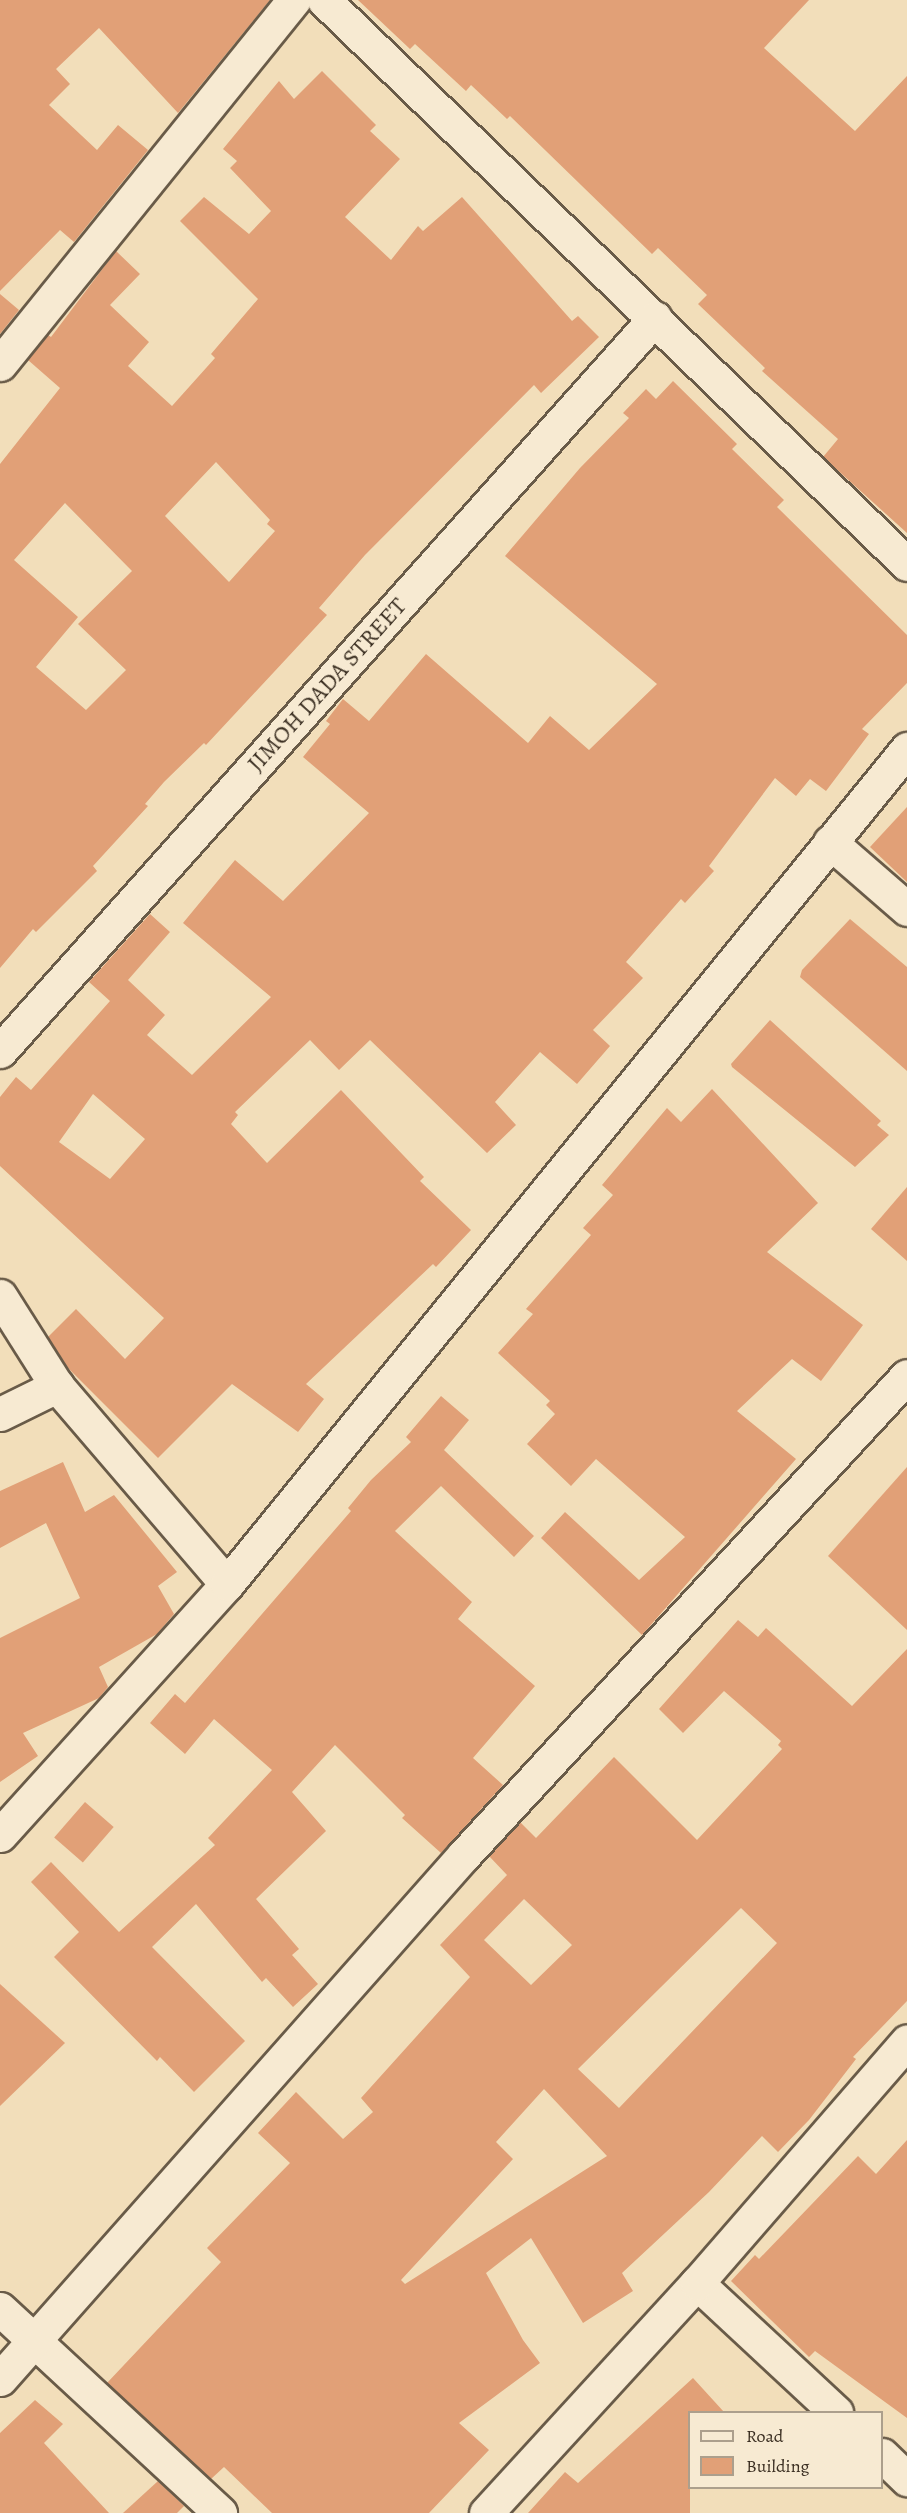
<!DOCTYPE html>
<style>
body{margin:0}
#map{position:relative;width:907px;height:2513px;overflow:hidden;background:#f2deba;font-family:Alegreya,serif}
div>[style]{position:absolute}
.building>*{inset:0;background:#e1a077;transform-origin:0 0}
.roads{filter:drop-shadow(2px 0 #695b48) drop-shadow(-2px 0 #695b48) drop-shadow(0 2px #695b48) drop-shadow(0 -2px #695b48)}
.street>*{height:33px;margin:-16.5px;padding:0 16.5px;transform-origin:16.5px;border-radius:16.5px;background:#f7ead2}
span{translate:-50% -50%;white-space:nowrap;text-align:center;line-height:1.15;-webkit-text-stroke:4.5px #f7ead2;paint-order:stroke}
.street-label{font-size:24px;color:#3b2f22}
.legend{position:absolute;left:688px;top:2411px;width:195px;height:78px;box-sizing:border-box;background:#f7ead2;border:2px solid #ac9f8c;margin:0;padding:8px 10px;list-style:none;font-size:18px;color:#3b2f22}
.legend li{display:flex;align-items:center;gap:12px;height:30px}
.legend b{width:30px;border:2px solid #ac9f8c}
</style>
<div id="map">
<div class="building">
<i style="clip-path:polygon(0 0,270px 0,178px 113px,99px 28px,56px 69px,70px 84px,49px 105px,97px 150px,118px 125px,148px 150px,74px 242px,60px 230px,0 291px)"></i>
<i style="clip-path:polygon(358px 0,809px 0,764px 48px,855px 131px,907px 76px,907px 533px,823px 457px,838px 439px,762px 371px,765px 368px,698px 304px,707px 295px,658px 248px,652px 254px,510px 116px,507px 119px,471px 85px,466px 91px,415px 44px,410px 49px)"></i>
<i style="clip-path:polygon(evenodd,322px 71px,376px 125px,370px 131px,400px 159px,345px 217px,391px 260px,418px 226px,423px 231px,462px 197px,572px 321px,578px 316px,599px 337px,541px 393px,534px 385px,365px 555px,319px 608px,327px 615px,206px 745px,204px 743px,164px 782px,145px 804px,148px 806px,93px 866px,97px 871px,36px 932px,33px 929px,0 968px,0 464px,60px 388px,28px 360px,48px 335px,51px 337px,116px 251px,140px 274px,110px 305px,149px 342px,128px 366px,172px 406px,215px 358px,211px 354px,258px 299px,180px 221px,204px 197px,249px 234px,271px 211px,230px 168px,237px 161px,223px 149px,279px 81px,294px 99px,322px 71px,216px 462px,270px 520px,267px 524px,275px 531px,229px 582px,165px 516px,216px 462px,322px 71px,65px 503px,132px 571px,78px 624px,126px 670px,86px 710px,36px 667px,78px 617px,14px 560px,65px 503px)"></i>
<i style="clip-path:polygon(0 294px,19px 310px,0 334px)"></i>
<i style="clip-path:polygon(evenodd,673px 381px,737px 444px,732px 449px,784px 500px,777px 507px,907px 635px,907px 683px,862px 729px,869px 734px,826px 791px,810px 779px,796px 796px,775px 778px,709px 866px,714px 871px,685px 903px,681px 899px,626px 962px,643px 978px,593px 1030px,610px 1046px,577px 1084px,540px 1052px,495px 1102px,516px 1125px,487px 1153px,370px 1040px,339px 1070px,310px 1040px,235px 1112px,238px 1115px,231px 1124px,267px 1163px,341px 1090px,424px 1177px,420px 1181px,471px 1230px,436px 1267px,433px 1264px,306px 1384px,324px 1399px,298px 1432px,232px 1384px,158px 1458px,68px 1368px,48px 1337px,76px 1309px,125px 1359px,164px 1318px,0 1166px,0 1097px,16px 1077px,31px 1090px,110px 1001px,89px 982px,150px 914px,170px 932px,128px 980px,165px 1015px,147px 1035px,192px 1075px,271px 997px,183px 923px,235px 860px,283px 901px,369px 813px,303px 757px,330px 724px,326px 721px,343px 699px,369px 721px,426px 654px,528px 743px,550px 716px,589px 750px,657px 684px,505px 556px,580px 468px,629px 418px,623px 413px,646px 389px,656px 399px,673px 381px,93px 1094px,145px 1139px,110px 1179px,59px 1142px,93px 1094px)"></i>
<i style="clip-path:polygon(907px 807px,907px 882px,870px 847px)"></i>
<i style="clip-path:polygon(850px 919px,907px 967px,907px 1071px,800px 977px,802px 970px)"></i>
<i style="clip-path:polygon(770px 1020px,881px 1121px,877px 1125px,889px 1135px,855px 1167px,732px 1067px,731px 1064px)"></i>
<i style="clip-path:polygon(712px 1089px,818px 1203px,767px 1252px,863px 1325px,821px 1381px,792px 1359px,737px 1411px,796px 1459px,642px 1635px,541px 1538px,565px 1512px,639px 1580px,685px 1537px,596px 1459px,571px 1486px,527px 1444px,555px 1414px,546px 1405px,550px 1401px,498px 1353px,533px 1314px,526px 1309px,591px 1235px,583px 1228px,613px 1195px,602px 1185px,667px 1108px,681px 1122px)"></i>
<i style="clip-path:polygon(907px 1187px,907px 1261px,871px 1229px)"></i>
<i style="clip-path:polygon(441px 1396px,469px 1420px,444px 1450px,534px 1536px,514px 1557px,441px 1486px,395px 1531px,472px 1602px,458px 1619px,535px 1686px,473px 1758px,503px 1785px,441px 1853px,402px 1818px,405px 1815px,335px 1745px,292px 1792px,326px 1831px,256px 1899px,299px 1949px,292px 1955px,318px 1984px,293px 2007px,266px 1978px,262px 1982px,196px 1904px,152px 1947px,245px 2041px,194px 2092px,160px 2057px,157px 2061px,54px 1957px,79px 1932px,31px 1882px,51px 1862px,119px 1932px,215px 1845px,208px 1838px,272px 1770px,214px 1719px,185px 1754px,150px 1723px,175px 1694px,185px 1703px,351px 1511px,348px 1508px,371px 1480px,411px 1442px,406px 1437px)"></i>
<i style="clip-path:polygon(63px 1462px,85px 1512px,114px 1495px,177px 1572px,158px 1586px,174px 1614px,157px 1634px,99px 1667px,108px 1687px,99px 1698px,23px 1733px,38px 1756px,0 1782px,0 1638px,80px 1598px,46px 1523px,0 1548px,0 1491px)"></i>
<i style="clip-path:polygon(907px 1467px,907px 1630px,828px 1556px)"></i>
<i style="clip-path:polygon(evenodd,738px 1620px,758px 1637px,766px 1628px,852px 1706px,907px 1649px,907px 2001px,853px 2057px,856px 2059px,809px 2120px,778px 2152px,762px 2136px,709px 2192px,622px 2273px,633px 2291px,583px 2323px,531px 2238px,486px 2273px,523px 2340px,540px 2363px,459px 2423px,489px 2450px,429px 2513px,272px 2513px,224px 2467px,211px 2479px,107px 2383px,221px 2262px,207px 2248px,290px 2163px,258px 2133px,296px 2092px,343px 2139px,373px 2112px,361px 2098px,470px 1977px,440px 1945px,507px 1875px,489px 1856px,520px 1822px,536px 1838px,614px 1757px,697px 1840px,782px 1749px,778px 1745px,781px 1741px,724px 1691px,683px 1733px,659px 1709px,738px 1620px,524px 1899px,572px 1945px,531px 1985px,484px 1940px,524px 1899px,738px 1620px,741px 1908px,777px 1943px,619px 2108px,578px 2069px,741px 1908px,738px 1620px,544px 2089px,607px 2156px,405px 2284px,401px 2280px,513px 2159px,496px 2142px,544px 2089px)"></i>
<i style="left:85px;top:1802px;width:38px;height:47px;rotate:41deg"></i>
<i style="clip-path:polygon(0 1984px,65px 2043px,0 2106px)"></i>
<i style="clip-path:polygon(907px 2140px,907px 2418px,815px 2351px,809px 2357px,731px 2281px,755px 2255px,759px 2259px,858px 2156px,876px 2174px)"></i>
<i style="clip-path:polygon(693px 2378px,724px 2412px,690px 2412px,690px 2513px,528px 2513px,565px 2472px,578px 2483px)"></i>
<i style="clip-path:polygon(35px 2400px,63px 2424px,44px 2443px,109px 2513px,0 2513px,0 2433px)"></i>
<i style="clip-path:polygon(158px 2481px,184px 2506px,177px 2513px,123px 2513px)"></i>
</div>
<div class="roads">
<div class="street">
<i style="left:324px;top:0;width:811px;rotate:44.05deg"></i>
<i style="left:0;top:364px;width:468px;rotate:-51.1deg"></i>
<i style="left:830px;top:842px;width:102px;rotate:41deg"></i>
<i style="left:0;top:1051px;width:983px;rotate:-48.22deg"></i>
<i style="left:0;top:1296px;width:107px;rotate:57.7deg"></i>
<i style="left:57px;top:1386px;width:261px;rotate:49.4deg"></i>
<i style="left:0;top:1414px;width:64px;rotate:-26.2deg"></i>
<i style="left:0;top:1835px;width:338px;rotate:-47.9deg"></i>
<i style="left:227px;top:1584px;width:1077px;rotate:-50.84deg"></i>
<i style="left:697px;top:2283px;width:190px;rotate:42.9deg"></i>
<i style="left:0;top:2309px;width:300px;rotate:42.8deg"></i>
<i style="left:0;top:2379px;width:700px;rotate:-48.48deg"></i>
<i style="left:464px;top:1855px;width:652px;rotate:-47.24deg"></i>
<i style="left:882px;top:2455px;width:35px;rotate:44deg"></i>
<i style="left:486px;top:2513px;width:312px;rotate:-47.5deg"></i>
<i style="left:697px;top:2283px;width:320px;rotate:-49deg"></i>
</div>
</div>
<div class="street-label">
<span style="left:327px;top:685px;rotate:-48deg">JIMOH DADA STREET</span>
</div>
<ul class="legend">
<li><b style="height:8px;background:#f7ead2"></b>Road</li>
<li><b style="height:16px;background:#e1a077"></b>Building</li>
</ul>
</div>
